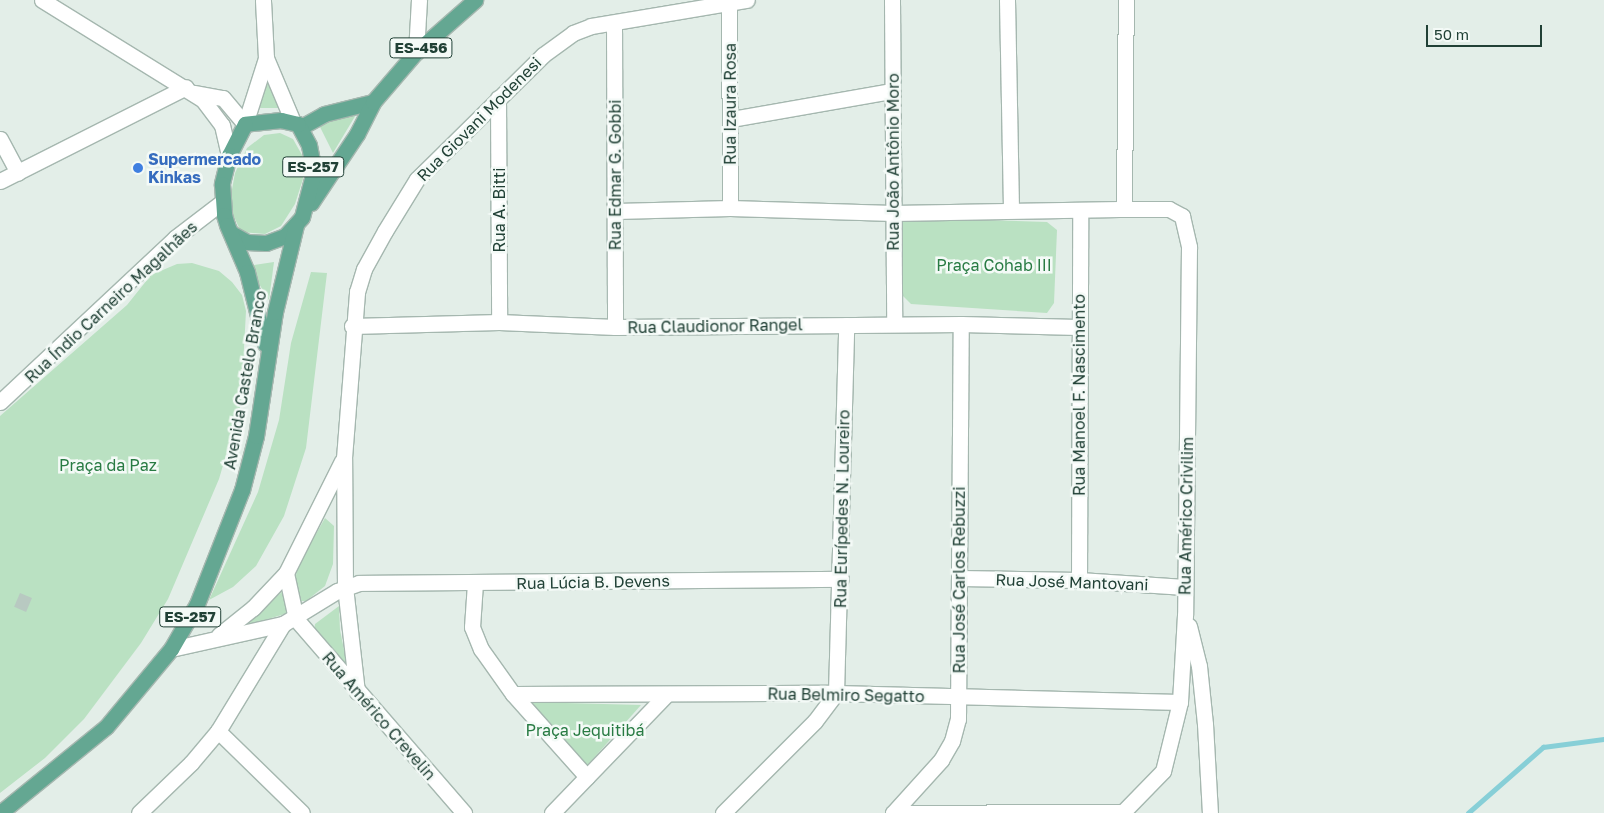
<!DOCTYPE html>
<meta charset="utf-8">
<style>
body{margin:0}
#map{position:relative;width:1604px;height:813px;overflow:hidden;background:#e3eee8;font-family:"Golos Text",sans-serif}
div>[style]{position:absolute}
.green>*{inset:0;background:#bae1c2}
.stream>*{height:4.5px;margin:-2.25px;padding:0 2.25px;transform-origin:2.25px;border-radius:2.25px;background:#87cfd7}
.building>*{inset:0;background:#b8c9c1;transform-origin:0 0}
.roads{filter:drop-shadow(1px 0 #a5b7af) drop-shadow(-1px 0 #a5b7af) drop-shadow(0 1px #a5b7af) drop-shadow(0 -1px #a5b7af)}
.minor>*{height:15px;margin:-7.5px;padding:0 7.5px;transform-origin:7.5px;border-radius:7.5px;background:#fff}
.tertiary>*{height:15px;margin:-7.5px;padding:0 7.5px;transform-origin:7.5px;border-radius:7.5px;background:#fff}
.secondary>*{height:15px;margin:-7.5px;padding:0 7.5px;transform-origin:7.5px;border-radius:7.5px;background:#fff}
.primary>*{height:15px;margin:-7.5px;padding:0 7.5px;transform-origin:7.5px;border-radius:7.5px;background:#64a792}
.dots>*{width:14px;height:14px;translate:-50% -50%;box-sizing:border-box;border:2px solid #f4faf7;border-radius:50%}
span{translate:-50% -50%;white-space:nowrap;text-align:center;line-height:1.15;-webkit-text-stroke:5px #f4faf7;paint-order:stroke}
.shield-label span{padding:1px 4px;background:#f4faf7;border:1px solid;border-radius:4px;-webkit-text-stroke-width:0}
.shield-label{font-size:15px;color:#214136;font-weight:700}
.street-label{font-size:16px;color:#214136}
.shop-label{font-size:16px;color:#366cbe;font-weight:700}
.left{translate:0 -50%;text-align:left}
.park-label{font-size:16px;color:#287b43}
.scale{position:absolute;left:1426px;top:25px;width:116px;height:22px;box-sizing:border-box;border:2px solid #214136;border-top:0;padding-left:6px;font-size:15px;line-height:18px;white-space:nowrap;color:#214136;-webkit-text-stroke:4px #f4faf7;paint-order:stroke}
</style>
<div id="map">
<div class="green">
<i style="clip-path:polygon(266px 81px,281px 108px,256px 108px)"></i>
<i style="clip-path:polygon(357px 113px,333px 153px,319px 125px)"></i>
<i style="clip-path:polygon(280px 133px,293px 139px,302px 155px,303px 179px,295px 204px,281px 226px,265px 234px,241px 232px,229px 206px,235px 173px,247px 148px,264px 135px)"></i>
<i style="clip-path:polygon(917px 218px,1047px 222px,1057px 230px,1054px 303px,1047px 313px,911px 304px,899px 292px,898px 223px)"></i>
<i style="clip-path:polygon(274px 262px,269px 300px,248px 266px)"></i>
<i style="clip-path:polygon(192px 263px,219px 271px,232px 282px,242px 295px,246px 311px,241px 404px,219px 479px,168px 599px,141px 643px,84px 719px,45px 758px,0 793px,0 416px,127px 305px,151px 275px,177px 264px)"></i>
<i style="clip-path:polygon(311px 272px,327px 273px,306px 448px,284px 516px,256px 566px,233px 587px,209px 600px,258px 492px,279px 420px,291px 343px)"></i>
<i style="clip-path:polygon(325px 518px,334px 526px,333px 564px,325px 586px,306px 601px,300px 601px,295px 585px,297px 567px)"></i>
<i style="clip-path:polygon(282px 592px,288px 613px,248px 625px,248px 620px)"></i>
<i style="clip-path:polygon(339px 606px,340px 630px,348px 669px,314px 632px,315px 624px)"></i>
<i style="clip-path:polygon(528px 702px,641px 705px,584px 769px)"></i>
</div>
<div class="stream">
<i style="left:1468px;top:813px;width:100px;rotate:-41.3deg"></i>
<i style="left:1543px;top:747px;width:62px;rotate:-7.5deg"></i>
</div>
<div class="building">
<i style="left:20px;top:593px;width:13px;height:15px;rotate:23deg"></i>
</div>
<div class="roads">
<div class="minor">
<i style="left:42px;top:0;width:190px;rotate:31.8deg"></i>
<i style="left:203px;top:100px;width:31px;rotate:53deg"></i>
<i style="left:222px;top:125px;width:31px;rotate:77deg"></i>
<i style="left:729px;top:0;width:208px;rotate:89.7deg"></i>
<i style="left:892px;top:0;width:324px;rotate:89.6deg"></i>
<i style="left:1007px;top:0;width:209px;rotate:88.9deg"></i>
<i style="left:614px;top:23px;width:304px;rotate:89.8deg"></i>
<i style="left:416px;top:52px;width:52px;rotate:-86.7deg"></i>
<i style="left:194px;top:93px;width:29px;rotate:10deg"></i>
<i style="left:223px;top:98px;width:34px;rotate:50deg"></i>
<i style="left:498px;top:98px;width:224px;rotate:89.7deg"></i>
<i style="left:731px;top:119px;width:163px;rotate:-9.9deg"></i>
<i style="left:0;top:139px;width:38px;rotate:62deg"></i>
<i style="left:0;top:181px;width:208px;rotate:-26.8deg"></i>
<i style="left:1124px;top:209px;width:209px;rotate:-89.5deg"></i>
<i style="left:616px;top:211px;width:114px;rotate:-1.5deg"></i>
<i style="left:730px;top:208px;width:163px;rotate:1.8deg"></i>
<i style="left:893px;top:213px;width:231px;rotate:-1deg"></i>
<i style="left:1124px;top:209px;width:45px"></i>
<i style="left:1169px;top:209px;width:15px;rotate:28deg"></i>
<i style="left:1182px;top:216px;width:32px;rotate:77deg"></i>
<i style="left:1189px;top:247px;width:368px;rotate:90.6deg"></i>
<i style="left:1185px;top:615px;width:87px;rotate:93.3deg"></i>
<i style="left:1180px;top:702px;width:71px;rotate:103.8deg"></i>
<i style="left:1163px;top:771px;width:59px;rotate:134.3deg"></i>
<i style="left:352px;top:326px;width:147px;rotate:-1.6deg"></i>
<i style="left:499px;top:322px;width:116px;rotate:2.5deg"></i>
<i style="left:615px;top:327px;width:346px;rotate:-0.5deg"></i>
<i style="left:961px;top:324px;width:117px;rotate:1.5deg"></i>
<i style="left:286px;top:573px;width:47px;rotate:77.7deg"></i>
<i style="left:296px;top:619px;width:257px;rotate:49.1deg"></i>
<i style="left:960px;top:578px;width:119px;rotate:1deg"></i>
<i style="left:1079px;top:580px;width:106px;rotate:3.8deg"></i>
<i style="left:1079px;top:580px;width:369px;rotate:-89.8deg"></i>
<i style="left:475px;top:583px;width:44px;rotate:93.9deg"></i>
<i style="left:472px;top:627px;width:24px;rotate:68deg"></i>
<i style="left:481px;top:649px;width:55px;rotate:54.6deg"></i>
<i style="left:513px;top:694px;width:111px;rotate:48.3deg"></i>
<i style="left:1189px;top:626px;width:41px;rotate:76deg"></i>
<i style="left:1199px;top:666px;width:58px;rotate:84.1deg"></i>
<i style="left:1205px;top:724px;width:89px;rotate:86.8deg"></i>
<i style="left:219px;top:635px;width:43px;rotate:-38.5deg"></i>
<i style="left:253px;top:608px;width:48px;rotate:-46.7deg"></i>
<i style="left:286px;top:573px;width:125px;rotate:-63.4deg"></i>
<i style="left:171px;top:649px;width:115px;rotate:-12.6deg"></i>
<i style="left:283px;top:624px;width:63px;rotate:-31.4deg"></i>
<i style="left:337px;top:591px;width:23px;rotate:-20deg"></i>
<i style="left:359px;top:583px;width:482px;rotate:-0.5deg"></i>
<i style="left:357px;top:692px;width:106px;rotate:-96.5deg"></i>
<i style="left:345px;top:587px;width:129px;rotate:-90.4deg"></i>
<i style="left:344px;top:458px;width:167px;rotate:-85.5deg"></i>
<i style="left:357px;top:292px;width:24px;rotate:-73deg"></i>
<i style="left:364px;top:269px;width:43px;rotate:-61.1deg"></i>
<i style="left:385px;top:231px;width:61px;rotate:-58.4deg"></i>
<i style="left:417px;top:179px;width:177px;rotate:-44.5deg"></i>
<i style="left:543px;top:55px;width:37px;rotate:-36deg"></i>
<i style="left:573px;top:33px;width:19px;rotate:-21deg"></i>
<i style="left:591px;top:26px;width:158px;rotate:-9.5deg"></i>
<i style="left:513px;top:694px;width:323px;rotate:-0.2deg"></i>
<i style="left:836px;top:693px;width:344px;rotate:1.5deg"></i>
<i style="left:218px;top:731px;width:117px;rotate:44.3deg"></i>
<i style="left:139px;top:813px;width:72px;rotate:-43.9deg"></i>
<i style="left:191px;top:763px;width:42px;rotate:-49.8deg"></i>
<i style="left:218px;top:731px;width:125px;rotate:-58.7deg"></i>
<i style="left:552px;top:813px;width:164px;rotate:-46deg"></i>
<i style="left:723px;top:813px;width:130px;rotate:-45deg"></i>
<i style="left:815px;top:721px;width:35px;rotate:-53deg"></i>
<i style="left:836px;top:693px;width:368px;rotate:-88.4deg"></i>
<i style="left:893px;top:813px;width:72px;rotate:-47.8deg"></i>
<i style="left:941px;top:760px;width:22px;rotate:-60deg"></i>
<i style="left:952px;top:741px;width:23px;rotate:-75deg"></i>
<i style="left:958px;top:719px;width:395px;rotate:-89.6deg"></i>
<i style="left:893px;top:813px;width:229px;rotate:-0.3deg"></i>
</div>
<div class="tertiary">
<i style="left:0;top:402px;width:240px;rotate:-43.1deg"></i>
<i style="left:175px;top:238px;width:59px;rotate:-37.5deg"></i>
</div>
<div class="secondary">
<i style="left:266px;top:58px;width:69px;rotate:67.1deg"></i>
<i style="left:245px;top:124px;width:69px;rotate:-72.3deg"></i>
<i style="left:266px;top:58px;width:58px;rotate:-93deg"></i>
</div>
<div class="primary">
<i style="left:301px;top:127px;width:26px;rotate:-29deg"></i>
<i style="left:324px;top:114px;width:50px;rotate:-13.8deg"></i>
<i style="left:311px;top:203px;width:83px;rotate:-56.3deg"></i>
<i style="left:357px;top:134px;width:36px;rotate:-63deg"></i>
<i style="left:373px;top:102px;width:66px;rotate:-49.3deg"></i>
<i style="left:416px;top:52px;width:79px;rotate:-41.4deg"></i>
<i style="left:231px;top:233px;width:18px;rotate:29deg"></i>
<i style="left:247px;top:242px;width:19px;rotate:3deg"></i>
<i style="left:266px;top:243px;width:20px;rotate:-20deg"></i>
<i style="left:285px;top:236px;width:25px;rotate:-48deg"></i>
<i style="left:302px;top:217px;width:48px;rotate:-75.4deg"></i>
<i style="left:314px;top:171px;width:26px;rotate:-101deg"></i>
<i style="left:309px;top:145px;width:24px;rotate:-118deg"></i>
<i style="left:298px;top:124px;width:17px;rotate:-167deg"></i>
<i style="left:281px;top:120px;width:36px;rotate:174deg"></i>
<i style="left:245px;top:124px;width:35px;rotate:117deg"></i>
<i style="left:229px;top:155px;width:30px;rotate:104deg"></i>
<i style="left:222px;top:184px;width:31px;rotate:86deg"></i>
<i style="left:224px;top:215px;width:10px;rotate:73deg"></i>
<i style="left:227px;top:225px;width:51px;rotate:66.9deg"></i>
<i style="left:247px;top:272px;width:74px;rotate:76deg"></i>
<i style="left:0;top:813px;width:136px;rotate:-39.1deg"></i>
<i style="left:106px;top:727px;width:102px;rotate:-50.2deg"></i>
<i style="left:171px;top:649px;width:52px;rotate:-60deg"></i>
<i style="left:197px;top:604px;width:123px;rotate:-68.5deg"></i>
<i style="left:242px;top:490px;width:56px;rotate:-75.5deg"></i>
<i style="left:256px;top:436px;width:125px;rotate:-81.3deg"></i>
<i style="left:275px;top:312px;width:89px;rotate:-76.4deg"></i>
</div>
</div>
<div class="dots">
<i style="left:138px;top:168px;background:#3f7fe0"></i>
</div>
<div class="shield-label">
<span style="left:421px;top:48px">ES-456</span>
<span style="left:313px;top:167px">ES-257</span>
<span style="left:190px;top:617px">ES-257</span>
</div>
<div class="street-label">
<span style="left:730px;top:104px;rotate:-90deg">Rua Izaura Rosa</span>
<span style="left:479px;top:119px;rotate:-45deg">Rua Giovani Modenesi</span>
<span style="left:893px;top:162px;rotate:-90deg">Rua João Antônio Moro</span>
<span style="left:615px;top:175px;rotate:-90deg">Rua Edmar G. Gobbi</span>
<span style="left:499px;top:210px;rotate:-90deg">Rua A. Bitti</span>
<span style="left:111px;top:302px;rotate:-43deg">Rua Índio Carneiro Magalhães</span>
<span style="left:715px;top:326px;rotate:-1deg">Rua Claudionor Rangel</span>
<span style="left:245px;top:380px;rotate:-80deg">Avenida Castelo Branco</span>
<span style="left:1079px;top:395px;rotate:-90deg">Rua Manoel F. Nascimento</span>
<span style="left:842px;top:509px;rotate:-89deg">Rua Eurípedes N. Loureiro</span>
<span style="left:1186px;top:516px;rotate:-89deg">Rua Américo Crivilim</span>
<span style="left:959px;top:580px;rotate:-90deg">Rua José Carlos Rebuzzi</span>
<span style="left:593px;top:582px;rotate:-1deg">Rua Lúcia B. Devens</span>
<span style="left:1072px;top:582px;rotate:2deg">Rua José Mantovani</span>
<span style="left:846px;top:695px;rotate:1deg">Rua Belmiro Segatto</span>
<span style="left:379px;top:716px;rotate:49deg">Rua Américo Crevelin</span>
</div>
<div class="shop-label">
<span class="left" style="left:148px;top:168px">Supermercado<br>Kinkas</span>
</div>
<div class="park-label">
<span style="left:994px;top:265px">Praça Cohab III</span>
<span style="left:108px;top:465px">Praça da Paz</span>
<span style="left:585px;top:730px">Praça Jequitibá</span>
</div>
<div class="scale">50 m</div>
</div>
